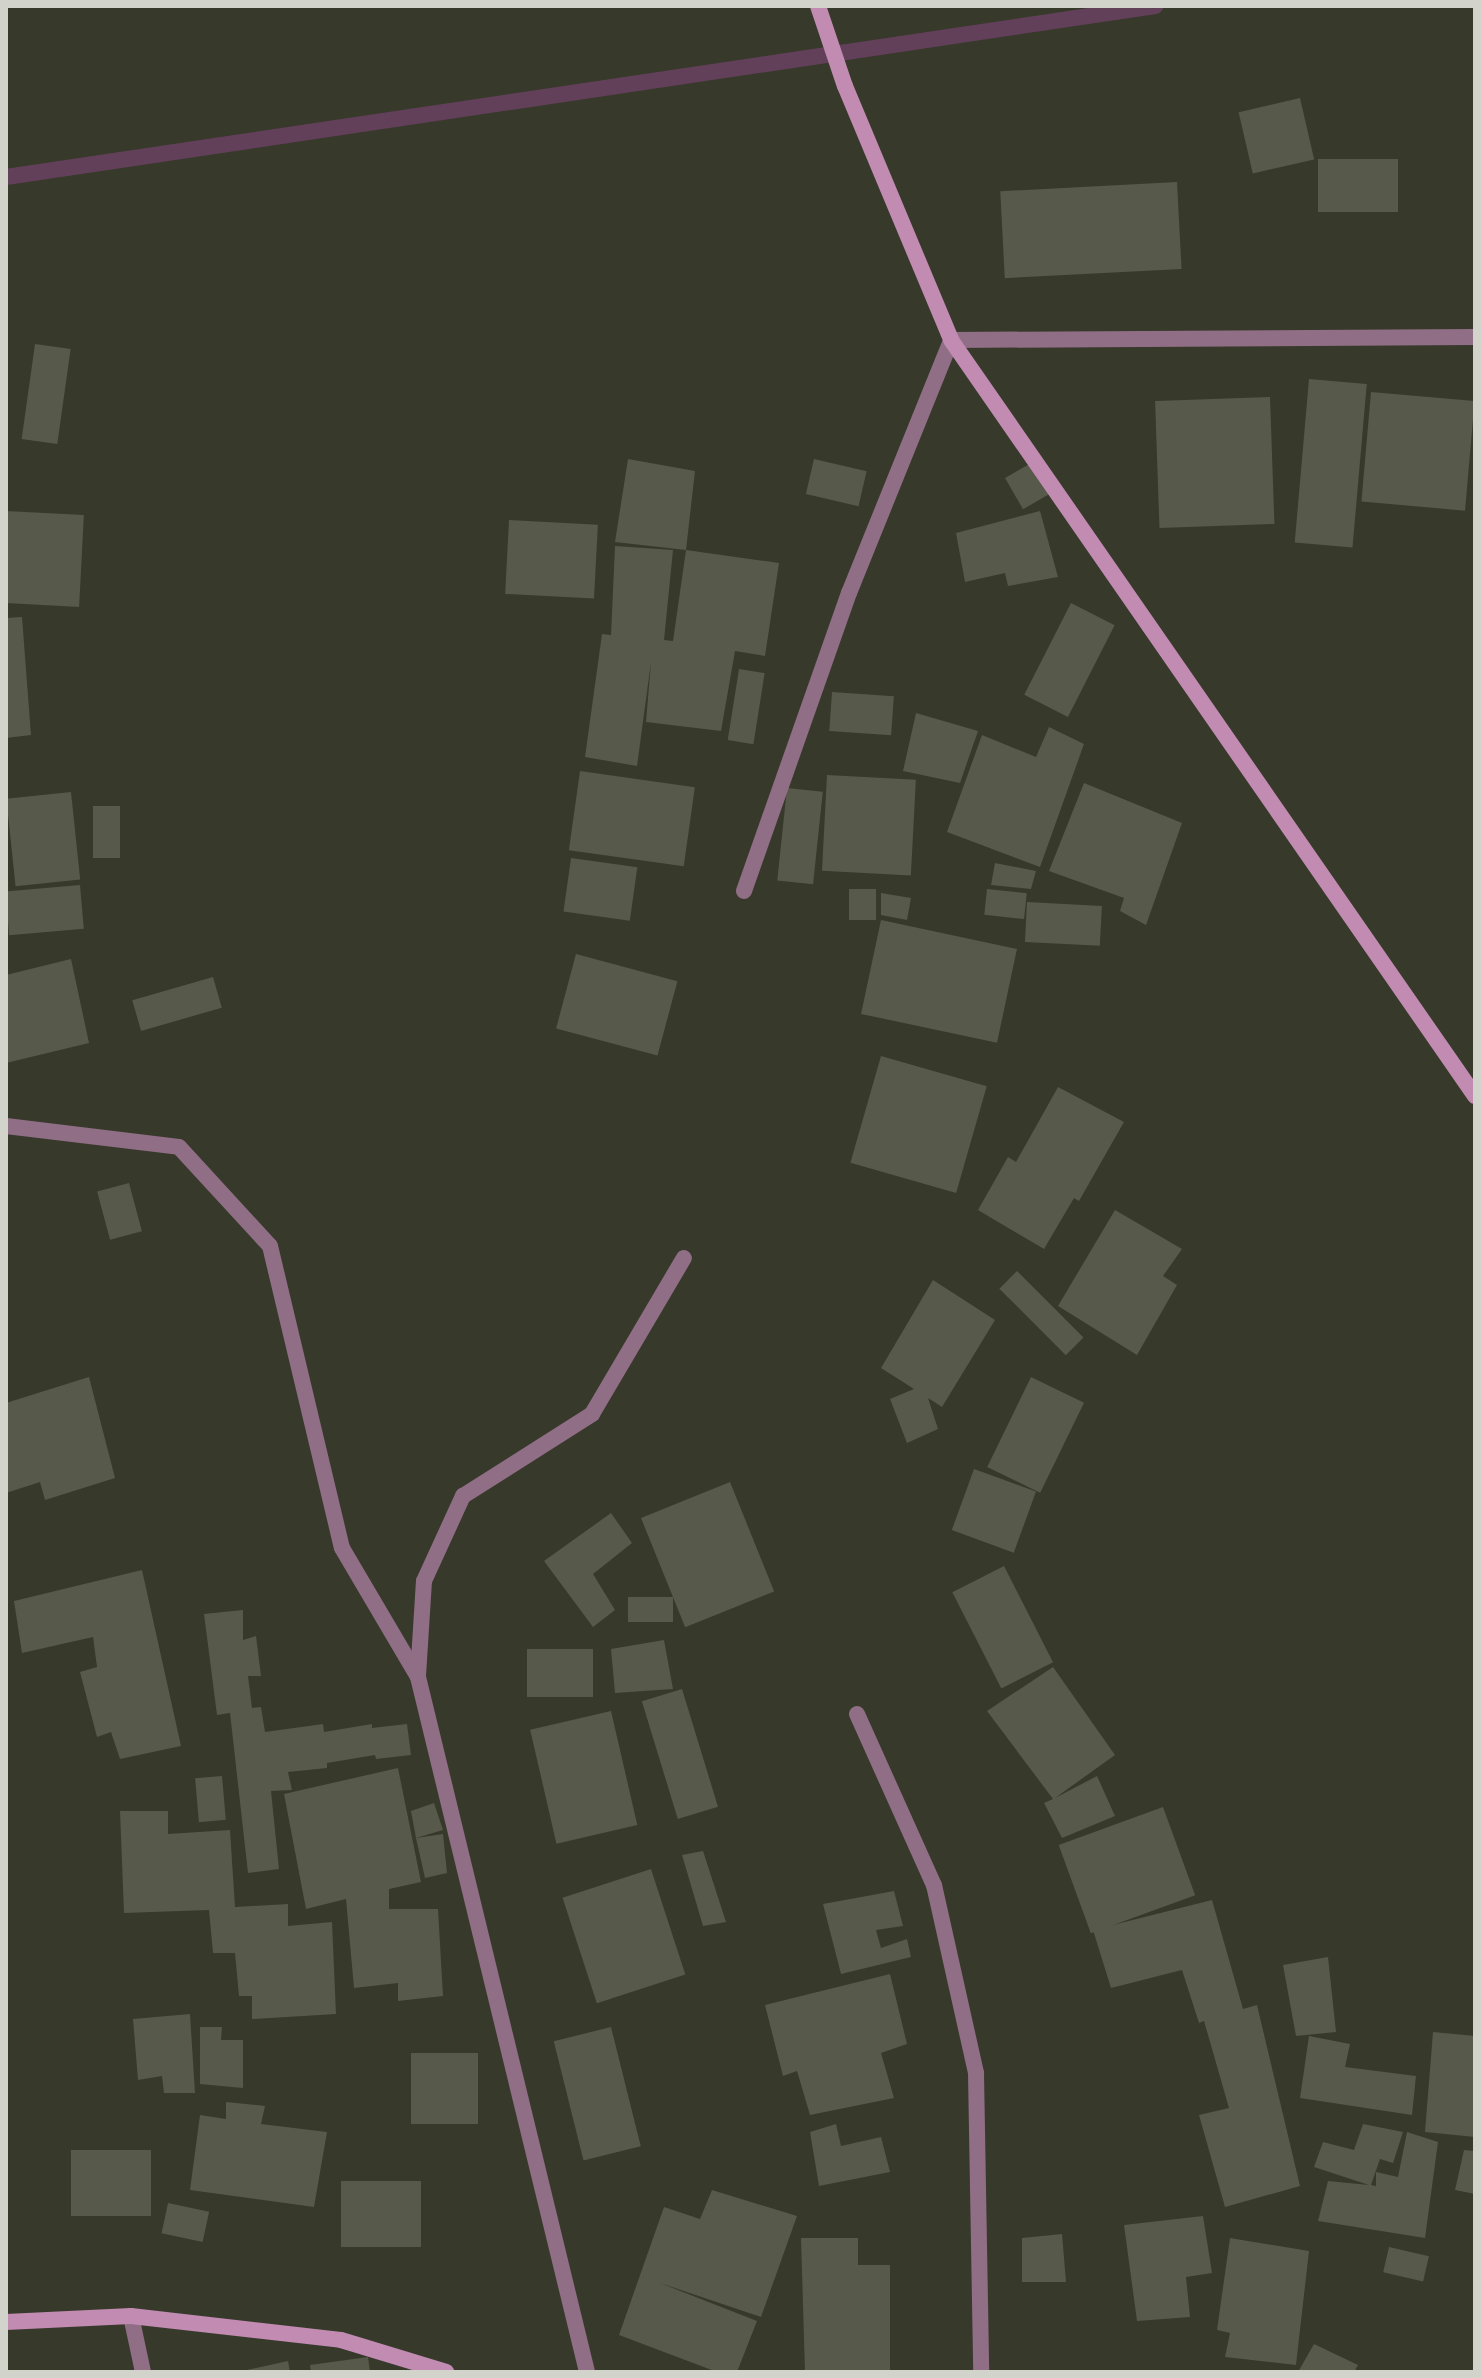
<!DOCTYPE html>
<style>
body{margin:0}
#map{position:relative;width:1481px;height:2378px;overflow:hidden;background:#37392b;font-family:"PT Sans",sans-serif}
div>[style]{position:absolute}
.stream>*{height:16px;margin:-8px;padding:0 8px;transform-origin:8px;border-radius:8px;background:#63405a}
.building>*{inset:0;background:#57594a;transform-origin:0 0}
.street>*{height:16px;margin:-8px;padding:0 8px;transform-origin:8px;border-radius:8px;background:#906e86}
.secondary>*{height:16px;margin:-8px;padding:0 8px;transform-origin:8px;border-radius:8px;background:#c18bb2}
span{translate:-50% -50%;white-space:nowrap;text-align:center;line-height:1.15;-webkit-text-stroke:8px #2d2f22;paint-order:stroke}
.frame{position:absolute;inset:0;border:8px solid #d2d4cb;pointer-events:none}
</style>
<div id="map">
<div class="stream">
<i style="left:6px;top:177px;width:1162px;rotate:-8.46deg"></i>
</div>
<div class="building">
<i style="left:1300px;top:98px;width:63px;height:63px;rotate:77deg"></i>
<i style="left:1318px;top:159px;width:80px;height:53px"></i>
<i style="left:1177px;top:182px;width:87px;height:177px;rotate:87deg"></i>
<i style="left:35px;top:344px;width:36px;height:96px;rotate:8deg"></i>
<i style="left:1309px;top:379px;width:58px;height:164px;rotate:5deg"></i>
<i style="left:1371px;top:392px;width:104px;height:110px;rotate:5deg"></i>
<i style="left:1270px;top:397px;width:127px;height:115px;rotate:88deg"></i>
<i style="clip-path:polygon(628px 459px,695px 471px,686px 550px,779px 563px,765px 656px,735px 651px,721px 731px,646px 722px,651px 662px,637px 766px,585px 757px,602px 634px,611px 635px,615px 546px,673px 550px,664px 640px,673px 641px,686px 550px,615px 542px)"></i>
<i style="left:814px;top:459px;width:54px;height:36px;rotate:13deg"></i>
<i style="left:1031px;top:463px;width:36px;height:30px;rotate:60deg"></i>
<i style="left:6px;top:511px;width:78px;height:92px;rotate:3deg"></i>
<i style="clip-path:polygon(1040px 511px,1058px 577px,1008px 586px,1005px 573px,965px 582px,956px 533px)"></i>
<i style="left:509px;top:520px;width:89px;height:74px;rotate:3deg"></i>
<i style="left:1071px;top:603px;width:49px;height:103px;rotate:27deg"></i>
<i style="clip-path:polygon(22px 617px,31px 735px,6px 738px,6px 618px)"></i>
<i style="left:739px;top:669px;width:26px;height:72px;rotate:9deg"></i>
<i style="left:832px;top:692px;width:62px;height:39px;rotate:4deg"></i>
<i style="clip-path:polygon(916px 713px,978px 731px,960px 783px,903px 771px)"></i>
<i style="clip-path:polygon(1049px 727px,1084px 744px,1040px 867px,947px 832px,982px 735px,1036px 757px)"></i>
<i style="left:580px;top:771px;width:116px;height:80px;rotate:8deg"></i>
<i style="left:827px;top:775px;width:89px;height:96px;rotate:3deg"></i>
<i style="clip-path:polygon(1084px 783px,1182px 823px,1146px 925px,1120px 911px,1124px 898px,1049px 871px)"></i>
<i style="left:787px;top:788px;width:36px;height:93px;rotate:6deg"></i>
<i style="left:71px;top:792px;width:88px;height:65px;rotate:84deg"></i>
<i style="left:93px;top:806px;width:27px;height:52px"></i>
<i style="left:571px;top:858px;width:67px;height:54px;rotate:8deg"></i>
<i style="clip-path:polygon(995px 863px,1036px 871px,1031px 889px,991px 885px)"></i>
<i style="left:80px;top:885px;width:44px;height:75px;rotate:85deg"></i>
<i style="left:876px;top:889px;width:31px;height:27px;rotate:90deg"></i>
<i style="left:987px;top:889px;width:40px;height:26px;rotate:6deg"></i>
<i style="clip-path:polygon(881px 893px,911px 898px,907px 920px,881px 915px)"></i>
<i style="left:1027px;top:902px;width:75px;height:40px;rotate:3deg"></i>
<i style="left:881px;top:920px;width:139px;height:96px;rotate:12deg"></i>
<i style="left:576px;top:954px;width:105px;height:77px;rotate:15deg"></i>
<i style="clip-path:polygon(71px 959px,89px 1043px,6px 1063px,6px 975px)"></i>
<i style="left:213px;top:977px;width:32px;height:84px;rotate:74deg"></i>
<i style="left:881px;top:1056px;width:110px;height:111px;rotate:16deg"></i>
<i style="clip-path:polygon(1058px 1087px,1124px 1122px,1079px 1201px,1074px 1198px,1044px 1249px,978px 1210px,1008px 1157px,1016px 1162px)"></i>
<i style="left:129px;top:1183px;width:50px;height:33px;rotate:75deg"></i>
<i style="clip-path:polygon(1115px 1210px,1182px 1249px,1163px 1276px,1177px 1285px,1137px 1355px,1058px 1306px)"></i>
<i style="left:1017px;top:1271px;width:94px;height:25px;rotate:45deg"></i>
<i style="clip-path:polygon(933px 1280px,995px 1320px,942px 1407px,928px 1398px,938px 1429px,907px 1443px,890px 1399px,914px 1389px,881px 1368px)"></i>
<i style="clip-path:polygon(89px 1377px,115px 1478px,45px 1500px,40px 1482px,6px 1493px,6px 1403px)"></i>
<i style="left:1031px;top:1377px;width:59px;height:100px;rotate:26deg"></i>
<i style="left:974px;top:1469px;width:66px;height:65px;rotate:20deg"></i>
<i style="left:730px;top:1482px;width:118px;height:96px;rotate:68deg"></i>
<i style="clip-path:polygon(611px 1513px,632px 1543px,593px 1574px,615px 1610px,593px 1627px,544px 1561px)"></i>
<i style="left:1004px;top:1566px;width:108px;height:58px;rotate:63deg"></i>
<i style="clip-path:polygon(142px 1570px,181px 1746px,120px 1759px,111px 1732px,97px 1737px,80px 1672px,97px 1667px,93px 1637px,22px 1653px,14px 1601px)"></i>
<i style="left:628px;top:1597px;width:45px;height:25px"></i>
<i style="clip-path:polygon(243px 1610px,243px 1640px,256px 1636px,261px 1676px,248px 1676px,252px 1708px,261px 1707px,265px 1732px,323px 1724px,324px 1732px,372px 1724px,372px 1728px,407px 1724px,411px 1755px,376px 1759px,375px 1755px,327px 1763px,327px 1768px,288px 1772px,292px 1790px,271px 1791px,279px 1869px,248px 1873px,230px 1713px,217px 1715px,204px 1614px)"></i>
<i style="clip-path:polygon(664px 1640px,673px 1689px,615px 1693px,611px 1649px)"></i>
<i style="left:593px;top:1649px;width:48px;height:66px;rotate:90deg"></i>
<i style="clip-path:polygon(1053px 1667px,1115px 1755px,1055px 1798px,1097px 1776px,1115px 1816px,1062px 1838px,1044px 1803px,1053px 1799px,987px 1711px)"></i>
<i style="left:682px;top:1689px;width:123px;height:42px;rotate:73deg"></i>
<i style="left:611px;top:1711px;width:117px;height:83px;rotate:77deg"></i>
<i style="clip-path:polygon(398px 1768px,421px 1882px,389px 1889px,389px 1909px,438px 1909px,443px 1996px,398px 2001px,398px 1983px,354px 1988px,346px 1899px,306px 1909px,284px 1794px)"></i>
<i style="left:222px;top:1776px;width:44px;height:27px;rotate:85deg"></i>
<i style="clip-path:polygon(434px 1803px,443px 1830px,416px 1838px,411px 1811px)"></i>
<i style="left:1163px;top:1807px;width:94px;height:111px;rotate:70deg"></i>
<i style="clip-path:polygon(120px 1811px,168px 1811px,168px 1834px,230px 1830px,235px 1907px,288px 1904px,288px 1926px,332px 1922px,336px 2014px,252px 2019px,252px 1996px,239px 1996px,235px 1953px,213px 1953px,209px 1910px,124px 1913px)"></i>
<i style="clip-path:polygon(443px 1834px,447px 1873px,425px 1878px,416px 1838px)"></i>
<i style="clip-path:polygon(703px 1851px,726px 1922px,703px 1926px,682px 1855px)"></i>
<i style="left:651px;top:1869px;width:111px;height:93px;rotate:72deg"></i>
<i style="clip-path:polygon(894px 1891px,903px 1926px,876px 1930px,881px 1948px,907px 1939px,911px 1957px,841px 1974px,823px 1904px)"></i>
<i style="clip-path:polygon(1212px 1900px,1243px 2009px,1257px 2005px,1300px 2186px,1225px 2207px,1199px 2115px,1229px 2108px,1204px 2021px,1199px 2023px,1182px 1970px,1111px 1988px,1093px 1930px)"></i>
<i style="clip-path:polygon(1328px 1957px,1336px 2032px,1296px 2036px,1283px 1965px)"></i>
<i style="clip-path:polygon(890px 1974px,907px 2044px,881px 2053px,894px 2098px,810px 2115px,797px 2071px,783px 2076px,765px 2005px)"></i>
<i style="clip-path:polygon(190px 2014px,195px 2093px,164px 2093px,162px 2076px,138px 2080px,133px 2019px)"></i>
<i style="clip-path:polygon(200px 2027px,222px 2027px,221px 2040px,243px 2040px,243px 2088px,200px 2084px)"></i>
<i style="left:611px;top:2027px;width:123px;height:59px;rotate:76deg"></i>
<i style="clip-path:polygon(1433px 2032px,1475px 2036px,1475px 2137px,1425px 2132px)"></i>
<i style="clip-path:polygon(1309px 2036px,1350px 2044px,1345px 2067px,1416px 2076px,1412px 2115px,1300px 2098px)"></i>
<i style="left:411px;top:2053px;width:67px;height:71px"></i>
<i style="clip-path:polygon(226px 2102px,265px 2106px,261px 2124px,327px 2132px,314px 2207px,190px 2190px,200px 2115px,226px 2119px)"></i>
<i style="clip-path:polygon(836px 2124px,841px 2146px,881px 2137px,890px 2172px,819px 2186px,810px 2132px)"></i>
<i style="clip-path:polygon(1363px 2124px,1403px 2132px,1393px 2163px,1380px 2159px,1371px 2185px,1376px 2186px,1376px 2172px,1398px 2177px,1407px 2132px,1438px 2142px,1425px 2238px,1318px 2221px,1328px 2181px,1369px 2185px,1314px 2167px,1323px 2142px,1354px 2150px)"></i>
<i style="left:71px;top:2150px;width:80px;height:66px"></i>
<i style="clip-path:polygon(1464px 2150px,1475px 2151px,1475px 2194px,1455px 2190px)"></i>
<i style="left:341px;top:2181px;width:80px;height:66px"></i>
<i style="clip-path:polygon(712px 2190px,797px 2216px,761px 2317px,660px 2283px,757px 2321px,737px 2372px,717px 2372px,619px 2335px,664px 2207px,700px 2219px)"></i>
<i style="left:168px;top:2203px;width:42px;height:31px;rotate:12deg"></i>
<i style="clip-path:polygon(1203px 2216px,1212px 2273px,1186px 2277px,1190px 2317px,1137px 2321px,1124px 2225px)"></i>
<i style="clip-path:polygon(1062px 2234px,1066px 2282px,1022px 2282px,1022px 2238px)"></i>
<i style="clip-path:polygon(801px 2238px,858px 2238px,858px 2265px,890px 2265px,890px 2372px,805px 2372px)"></i>
<i style="clip-path:polygon(1230px 2238px,1309px 2251px,1296px 2365px,1225px 2357px,1230px 2333px,1217px 2330px)"></i>
<i style="left:1389px;top:2247px;width:41px;height:26px;rotate:13deg"></i>
<i style="clip-path:polygon(1314px 2344px,1358px 2365px,1354px 2372px,1298px 2372px)"></i>
<i style="clip-path:polygon(368px 2357px,370px 2372px,311px 2372px,310px 2365px)"></i>
<i style="clip-path:polygon(288px 2361px,290px 2372px,242px 2372px,242px 2371px)"></i>
</div>
<div class="street">
<i style="left:744px;top:891px;width:316px;rotate:-70.6deg"></i>
<i style="left:849px;top:593px;width:273px;rotate:-68deg"></i>
<i style="left:951px;top:340px;width:524px;rotate:-0.33deg"></i>
<i style="left:6px;top:1126px;width:174px;rotate:6.9deg"></i>
<i style="left:179px;top:1147px;width:134px;rotate:47.4deg"></i>
<i style="left:270px;top:1246px;width:310px;rotate:76.6deg"></i>
<i style="left:342px;top:1548px;width:150px;rotate:59.5deg"></i>
<i style="left:418px;top:1677px;width:715px;rotate:76.33deg"></i>
<i style="left:418px;top:1676px;width:95px;rotate:-86.4deg"></i>
<i style="left:424px;top:1581px;width:94px;rotate:-65.4deg"></i>
<i style="left:463px;top:1496px;width:153px;rotate:-32.4deg"></i>
<i style="left:592px;top:1414px;width:181px;rotate:-59.5deg"></i>
<i style="left:857px;top:1714px;width:188px;rotate:65.8deg"></i>
<i style="left:934px;top:1885px;width:193px;rotate:77.4deg"></i>
<i style="left:976px;top:2073px;width:299px;rotate:89deg"></i>
<i style="left:131px;top:2316px;width:57px;rotate:77.9deg"></i>
</div>
<div class="secondary">
<i style="left:818px;top:6px;width:84px;rotate:71.4deg"></i>
<i style="left:845px;top:86px;width:275px;rotate:67.3deg"></i>
<i style="left:951px;top:340px;width:920px;rotate:55.27deg"></i>
<i style="left:6px;top:2322px;width:125px;rotate:-2.7deg"></i>
<i style="left:131px;top:2316px;width:211px;rotate:6.5deg"></i>
<i style="left:341px;top:2340px;width:110px;rotate:16.9deg"></i>
</div>
<div class="frame"></div>
</div>
